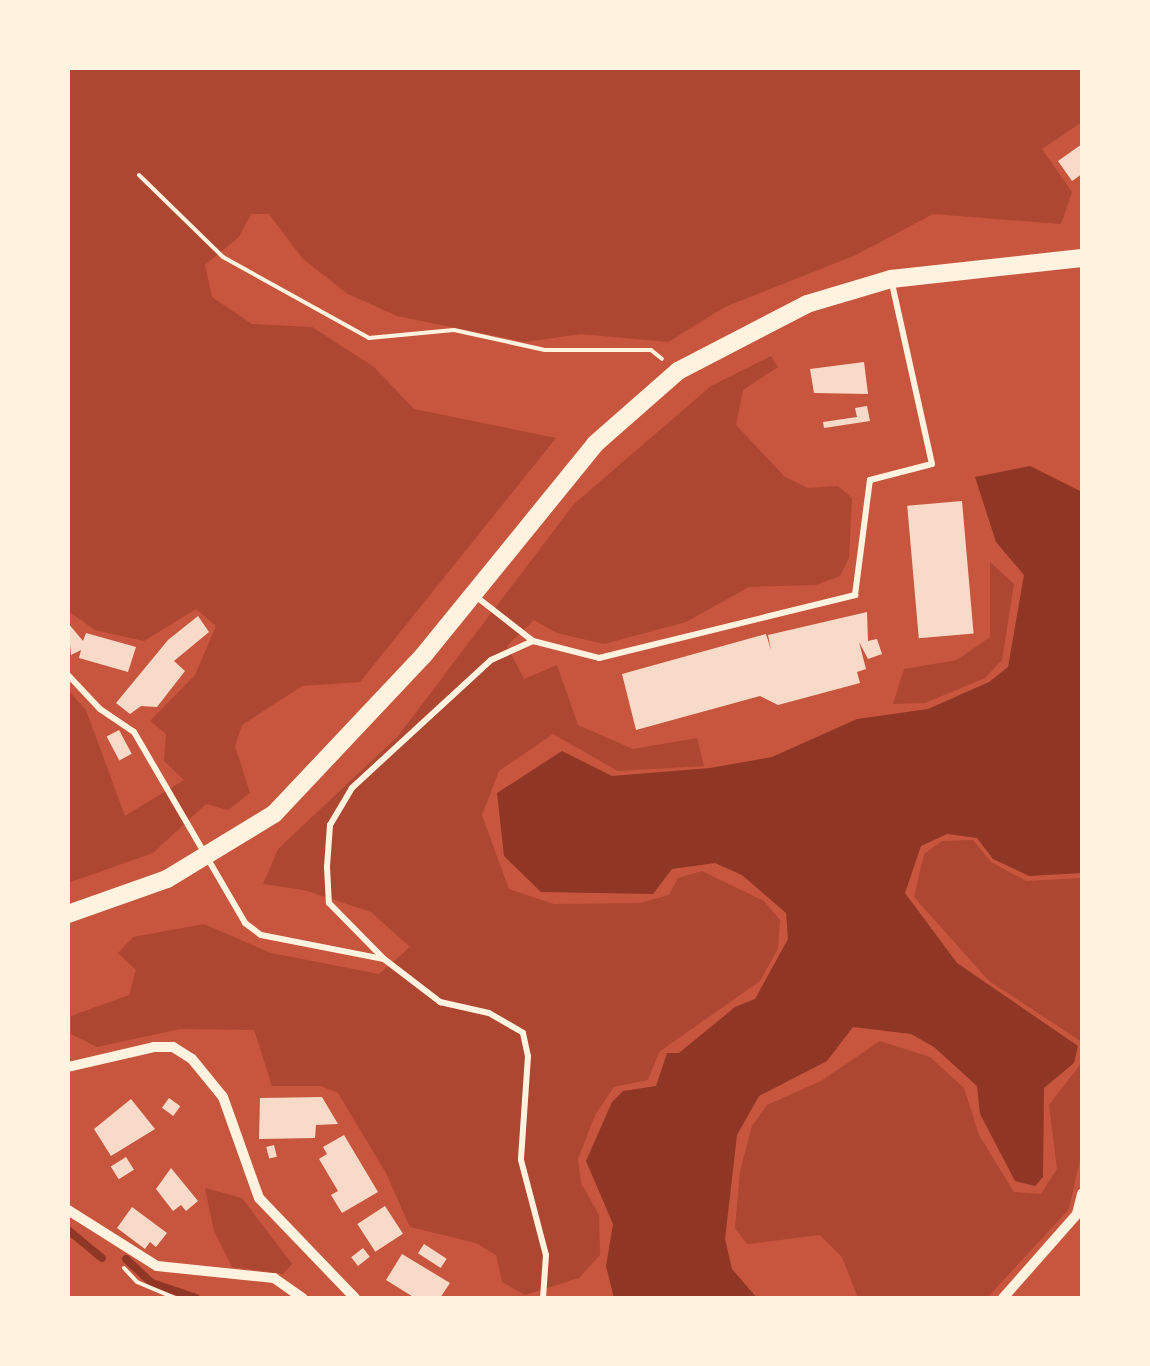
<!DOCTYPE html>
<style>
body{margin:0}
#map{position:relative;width:1150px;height:1366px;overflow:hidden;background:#c8553d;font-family:Poppins,sans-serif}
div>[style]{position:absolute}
.green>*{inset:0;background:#ae4732}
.water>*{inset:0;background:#8f3625}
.stream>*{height:8px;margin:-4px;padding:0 4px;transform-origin:4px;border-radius:4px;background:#8f3625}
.building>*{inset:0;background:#f7dbc8;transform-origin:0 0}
.path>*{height:4px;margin:-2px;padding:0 2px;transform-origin:2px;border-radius:2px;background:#fff3e0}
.service>*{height:6px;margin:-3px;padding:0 3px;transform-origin:3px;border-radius:3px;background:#fff3e0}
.minor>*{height:10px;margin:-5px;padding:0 5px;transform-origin:5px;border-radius:5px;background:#fff3e0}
.secondary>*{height:18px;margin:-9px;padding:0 9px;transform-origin:9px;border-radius:9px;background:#fff3e0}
span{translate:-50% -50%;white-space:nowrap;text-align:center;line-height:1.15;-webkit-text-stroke:10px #fff3e0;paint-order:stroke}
.frame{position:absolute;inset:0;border:70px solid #fff3e0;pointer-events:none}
</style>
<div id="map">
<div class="green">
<i style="clip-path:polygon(68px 68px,1082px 68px,1082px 122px,1042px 149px,1072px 192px,1061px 224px,933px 214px,856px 255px,725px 307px,668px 342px,581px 334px,525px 342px,397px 316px,348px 294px,303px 259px,269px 214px,251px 214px,239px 237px,205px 265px,212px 297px,252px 324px,312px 327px,374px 367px,414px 409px,556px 438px,360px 682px,302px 686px,242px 725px,235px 746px,250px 793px,228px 810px,206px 804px,153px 853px,68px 883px,68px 690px,86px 710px,125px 816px,184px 780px,164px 761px,166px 734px,150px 721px,195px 675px,216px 626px,196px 609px,144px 641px,95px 630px,68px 611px)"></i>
<i style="clip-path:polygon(771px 356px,778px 367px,743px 390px,736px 425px,785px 477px,808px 488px,838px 486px,852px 498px,849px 558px,840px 576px,816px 585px,749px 587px,686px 622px,604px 644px,557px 633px,534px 620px,507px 646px,524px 679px,557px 665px,578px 725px,633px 749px,697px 738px,704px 766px,618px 771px,553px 734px,499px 771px,482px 815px,509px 889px,554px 904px,640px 903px,669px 895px,678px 878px,702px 871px,764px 901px,780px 920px,778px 949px,760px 981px,659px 1052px,648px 1080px,614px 1087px,595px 1115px,578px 1159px,581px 1183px,599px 1215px,600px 1255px,579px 1278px,525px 1295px,502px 1282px,496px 1255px,476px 1243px,410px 1227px,386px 1173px,338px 1093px,321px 1086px,272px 1086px,254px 1030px,180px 1029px,97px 1047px,71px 1034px,71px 1016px,129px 995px,136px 970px,118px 953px,133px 937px,204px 924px,271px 953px,379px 974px,410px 947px,371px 912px,304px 890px,263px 884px,278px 849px,398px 736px,574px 504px,711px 386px)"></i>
<i style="clip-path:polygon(990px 562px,1014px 584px,1002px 660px,985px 678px,925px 703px,893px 704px,904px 669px,957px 660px,990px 637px)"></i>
<i style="clip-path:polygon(973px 840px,991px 862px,1026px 881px,1082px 878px,1082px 1042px,989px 981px,914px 897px,924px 854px,942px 841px)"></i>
<i style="clip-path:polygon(880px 1041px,930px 1057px,964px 1088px,979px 1135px,1014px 1192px,1041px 1194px,1057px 1169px,1049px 1105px,1082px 1062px,1080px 1160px,1069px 1209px,987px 1298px,858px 1298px,842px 1257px,820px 1235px,747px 1244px,735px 1228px,740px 1171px,752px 1126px,767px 1105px,821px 1081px)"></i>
<i style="clip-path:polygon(205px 1188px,242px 1198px,292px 1264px,283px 1274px,232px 1267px,214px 1231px)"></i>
</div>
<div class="water">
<i style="clip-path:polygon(1030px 466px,1082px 492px,1082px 873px,1029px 876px,993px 859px,977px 838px,947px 834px,921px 846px,905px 893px,957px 963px,1078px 1046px,1074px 1063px,1044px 1088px,1043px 1177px,1035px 1186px,1015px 1181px,980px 1114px,977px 1086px,934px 1047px,911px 1034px,853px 1027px,827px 1061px,759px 1096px,737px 1135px,725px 1239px,732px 1269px,757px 1298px,614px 1298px,606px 1266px,613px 1224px,586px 1161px,612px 1102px,623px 1091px,656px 1086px,667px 1053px,679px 1053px,735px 1007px,755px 999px,788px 939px,786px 913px,742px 875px,715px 863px,672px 869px,653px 894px,541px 892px,504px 856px,497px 793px,562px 751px,612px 776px,710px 768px,772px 757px,857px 719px,928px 709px,989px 682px,1008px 667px,1024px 575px,996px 542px,975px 477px)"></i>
</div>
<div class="stream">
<i style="left:68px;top:1230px;width:44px;rotate:39.5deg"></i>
<i style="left:126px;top:1259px;width:35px;rotate:43deg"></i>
<i style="left:152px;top:1283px;width:46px;rotate:18.8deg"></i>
</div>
<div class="building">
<i style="clip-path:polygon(1082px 144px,1082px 174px,1072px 181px,1058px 161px)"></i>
<i style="clip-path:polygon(864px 362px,868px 394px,814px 393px,810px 369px)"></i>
<i style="clip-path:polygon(867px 406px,870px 421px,824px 428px,823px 422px,857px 417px,855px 408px)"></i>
<i style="left:962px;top:501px;width:133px;height:55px;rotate:85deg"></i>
<i style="clip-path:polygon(867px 612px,868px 641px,877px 639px,882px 654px,868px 659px,859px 642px,866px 669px,857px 672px,860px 683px,778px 705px,760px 696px,636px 730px,622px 674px,766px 634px,771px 650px,768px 635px)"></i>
<i style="clip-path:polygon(198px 616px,209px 632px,174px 661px,185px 671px,157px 707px,141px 706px,130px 714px,116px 703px,168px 640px)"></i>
<i style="clip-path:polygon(68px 623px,83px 641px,86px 633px,136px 647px,128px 672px,79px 658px,81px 650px,71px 655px)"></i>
<i style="left:119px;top:730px;width:27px;height:14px;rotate:62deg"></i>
<i style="clip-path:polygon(322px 1097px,338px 1124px,316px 1125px,315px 1138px,259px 1139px,260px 1098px)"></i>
<i style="left:169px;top:1098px;width:14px;height:12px;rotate:36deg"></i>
<i style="clip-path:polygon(131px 1099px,155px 1129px,111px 1156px,94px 1129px)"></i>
<i style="clip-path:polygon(344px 1135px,378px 1192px,342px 1213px,331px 1195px,338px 1191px,319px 1159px,327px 1154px,323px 1147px)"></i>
<i style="left:274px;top:1145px;width:12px;height:8px;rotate:76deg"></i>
<i style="left:126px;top:1157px;width:15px;height:18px;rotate:58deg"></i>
<i style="clip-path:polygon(171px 1168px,198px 1201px,186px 1211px,181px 1205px,173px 1211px,156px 1189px)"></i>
<i style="left:385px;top:1206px;width:33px;height:33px;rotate:57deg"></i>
<i style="clip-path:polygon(132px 1207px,167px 1233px,156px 1247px,150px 1242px,145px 1249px,117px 1228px)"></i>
<i style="left:424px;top:1244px;width:27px;height:11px;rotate:33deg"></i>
<i style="left:363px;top:1248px;width:11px;height:15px;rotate:52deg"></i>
<i style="clip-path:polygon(402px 1254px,450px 1283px,440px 1298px,415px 1298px,386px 1280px)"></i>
</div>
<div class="path">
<i style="left:139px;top:175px;width:117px;rotate:44.3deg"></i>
<i style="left:223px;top:257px;width:167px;rotate:29deg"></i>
<i style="left:369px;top:338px;width:85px;rotate:-5.4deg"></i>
<i style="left:454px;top:330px;width:93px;rotate:12.4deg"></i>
<i style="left:545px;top:350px;width:106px"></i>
<i style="left:651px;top:350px;width:14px;rotate:39deg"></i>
<i style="left:124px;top:1268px;width:19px;rotate:47deg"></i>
<i style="left:137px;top:1282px;width:41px;rotate:22.8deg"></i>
</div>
<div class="service">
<i style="left:474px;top:595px;width:75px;rotate:37.9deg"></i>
<i style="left:533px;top:641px;width:68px;rotate:14.4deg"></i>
<i style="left:599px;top:658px;width:264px;rotate:-13.8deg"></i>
<i style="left:855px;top:595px;width:116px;rotate:-82.6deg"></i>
<i style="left:870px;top:480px;width:64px;rotate:-14.5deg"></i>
<i style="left:932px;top:464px;width:185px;rotate:-102.5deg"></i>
<i style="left:533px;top:641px;width:46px;rotate:155.7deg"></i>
<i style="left:491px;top:660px;width:189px;rotate:137.4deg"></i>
<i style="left:352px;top:788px;width:43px;rotate:120.7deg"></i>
<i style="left:330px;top:825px;width:42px;rotate:94.1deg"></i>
<i style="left:327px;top:867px;width:36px;rotate:87deg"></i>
<i style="left:329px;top:903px;width:78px;rotate:45.5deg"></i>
<i style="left:384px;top:959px;width:71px;rotate:37.5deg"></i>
<i style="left:440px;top:1002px;width:50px;rotate:12.7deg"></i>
<i style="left:489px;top:1013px;width:39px;rotate:30deg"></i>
<i style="left:523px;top:1033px;width:24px;rotate:78deg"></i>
<i style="left:528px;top:1056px;width:104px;rotate:93.9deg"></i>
<i style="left:521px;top:1160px;width:98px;rotate:75.3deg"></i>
<i style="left:546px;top:1255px;width:43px;rotate:94deg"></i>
<i style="left:68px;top:675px;width:47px;rotate:46.7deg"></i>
<i style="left:100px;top:709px;width:41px;rotate:34.1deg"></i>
<i style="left:134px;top:732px;width:221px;rotate:59.8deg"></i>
<i style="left:245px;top:923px;width:20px;rotate:37deg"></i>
<i style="left:261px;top:935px;width:124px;rotate:11.1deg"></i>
</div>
<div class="minor">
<i style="left:68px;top:1067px;width:88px;rotate:-13.1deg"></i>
<i style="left:154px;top:1047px;width:19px"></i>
<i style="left:173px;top:1047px;width:22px;rotate:32deg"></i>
<i style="left:192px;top:1059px;width:49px;rotate:50.8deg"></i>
<i style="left:223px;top:1097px;width:107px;rotate:70.4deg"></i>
<i style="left:259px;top:1198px;width:139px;rotate:46.2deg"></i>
<i style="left:68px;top:1210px;width:105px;rotate:32.2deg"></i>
<i style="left:157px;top:1266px;width:118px;rotate:5.9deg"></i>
<i style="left:274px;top:1278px;width:35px;rotate:35deg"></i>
<i style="left:1003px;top:1298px;width:112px;rotate:-48.6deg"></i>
<i style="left:1077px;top:1214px;width:21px;rotate:-76deg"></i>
</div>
<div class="secondary">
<i style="left:68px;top:914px;width:105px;rotate:-19.5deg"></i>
<i style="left:167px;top:879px;width:125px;rotate:-31.3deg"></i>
<i style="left:274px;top:814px;width:217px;rotate:-46.7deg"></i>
<i style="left:423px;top:656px;width:273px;rotate:-50.9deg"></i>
<i style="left:595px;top:444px;width:111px;rotate:-41.3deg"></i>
<i style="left:678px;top:371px;width:145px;rotate:-27.4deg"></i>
<i style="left:807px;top:304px;width:88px;rotate:-16.6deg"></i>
<i style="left:891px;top:279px;width:192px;rotate:-6.3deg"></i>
</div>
<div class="frame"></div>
</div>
